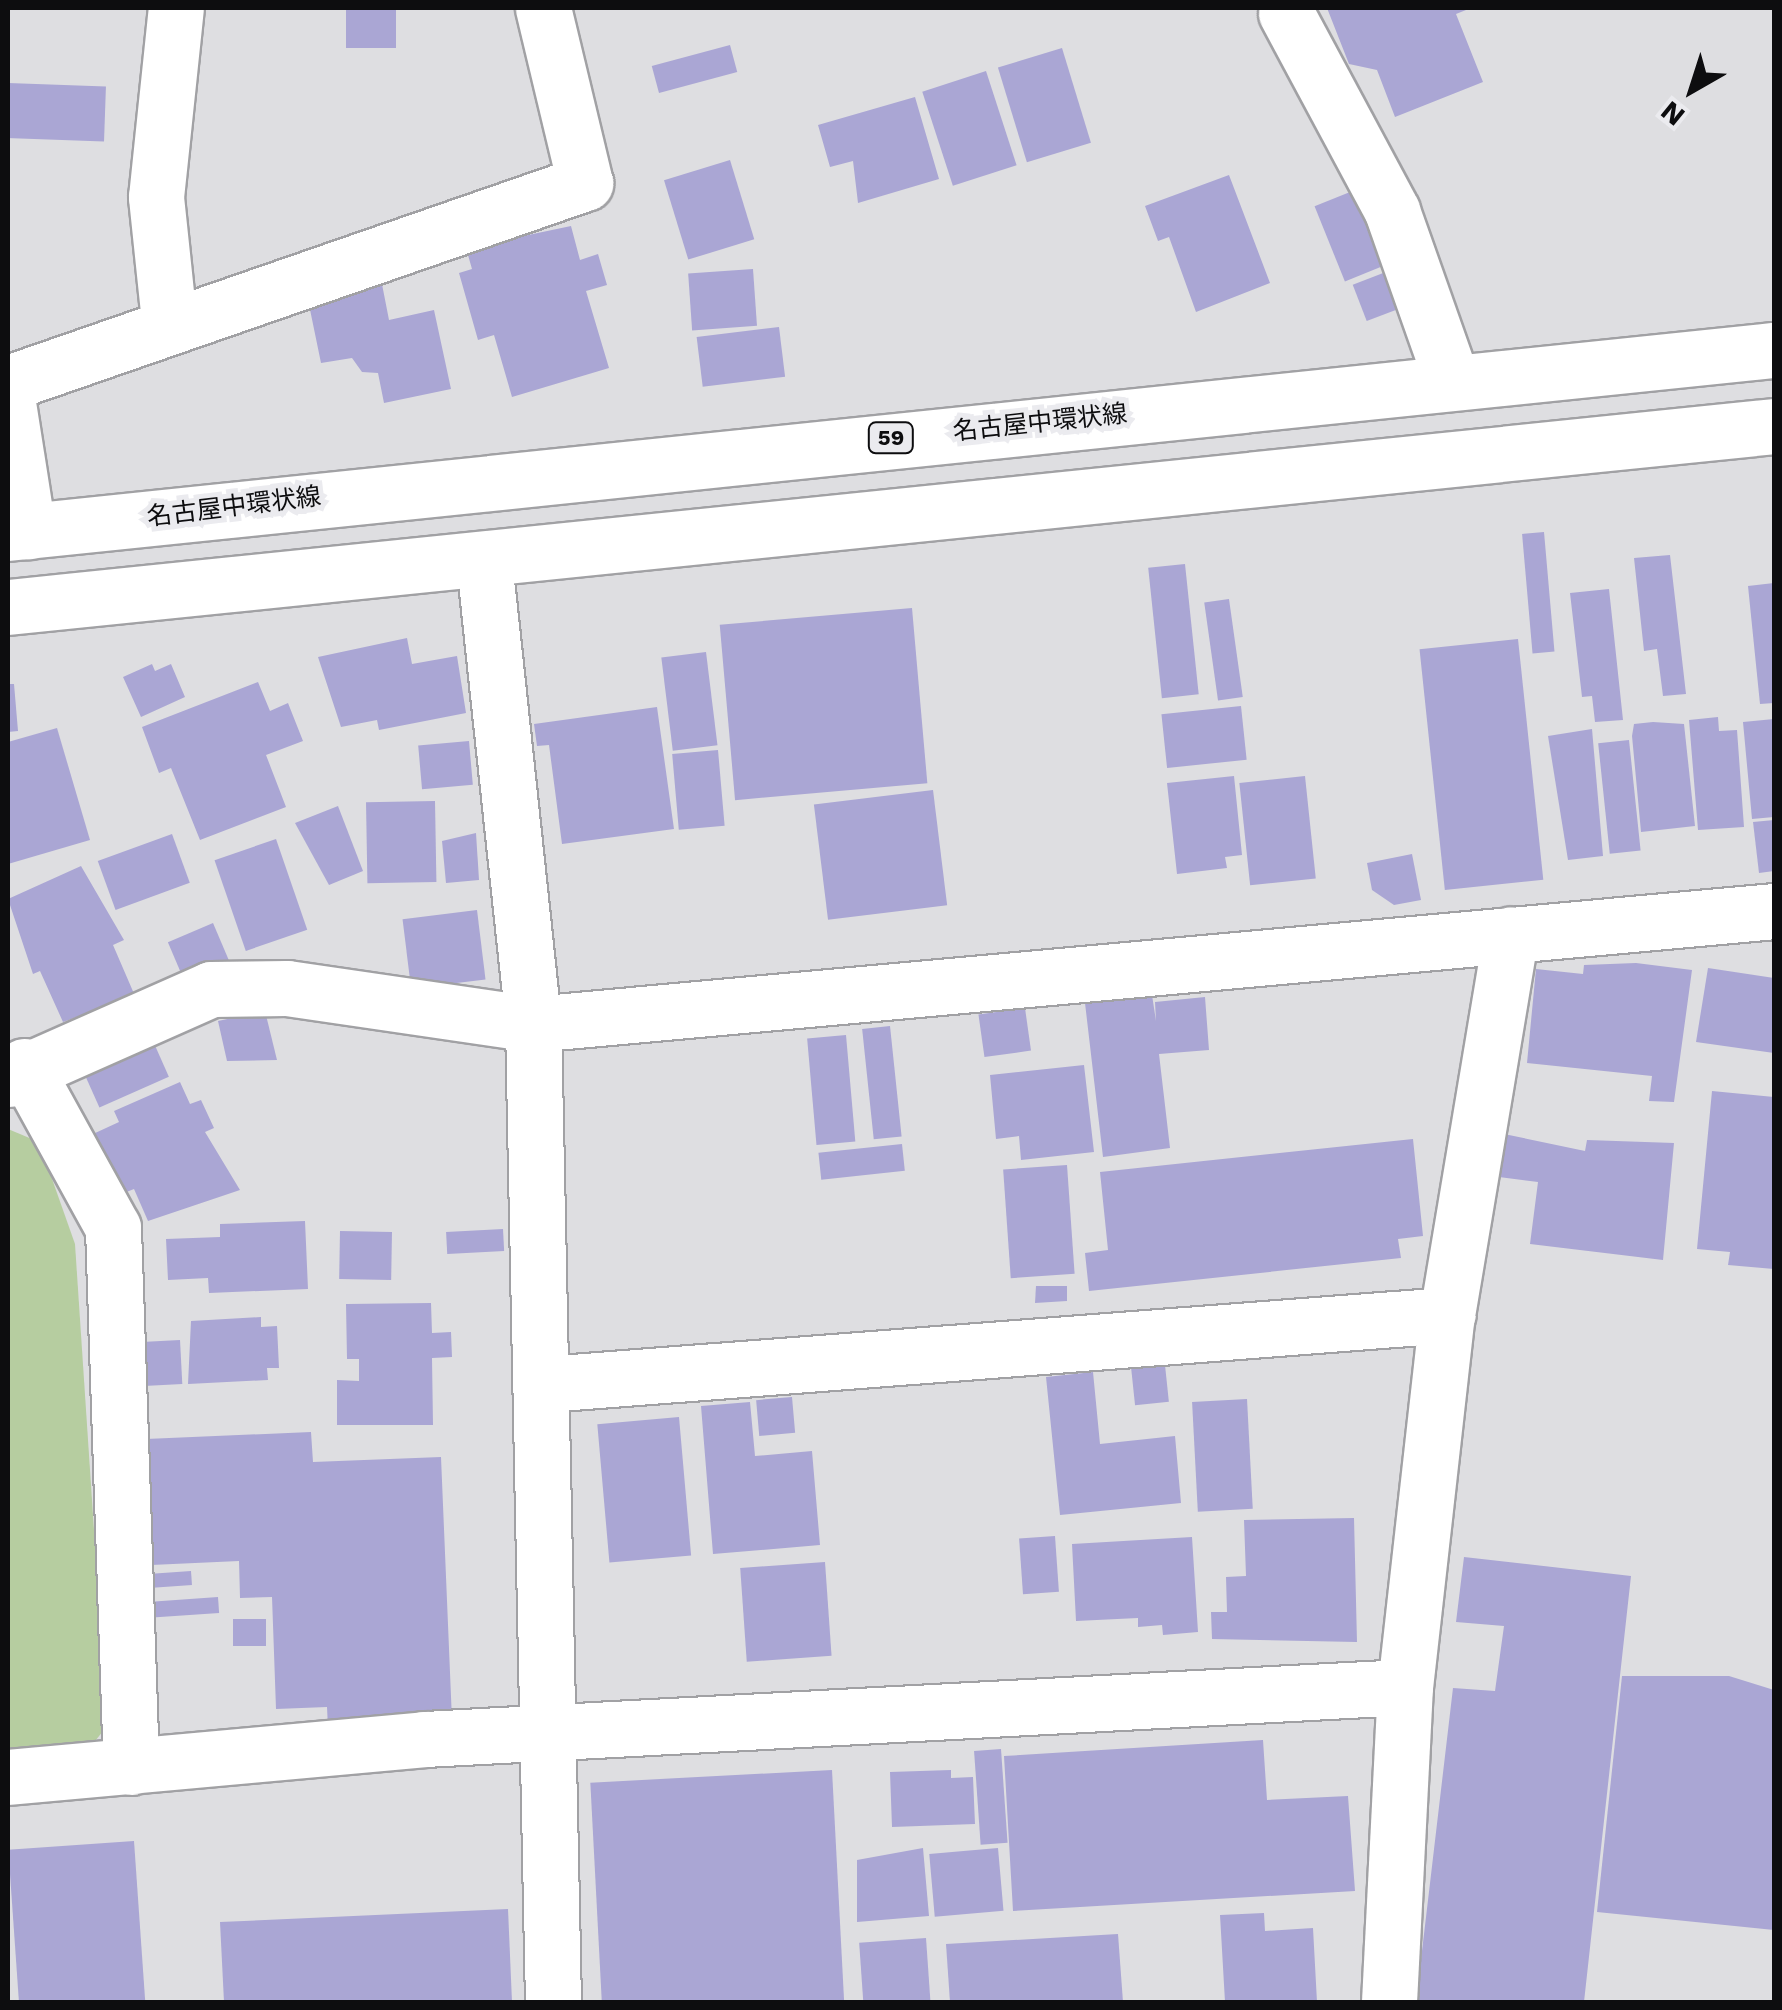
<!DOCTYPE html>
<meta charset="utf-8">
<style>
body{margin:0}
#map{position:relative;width:1782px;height:2010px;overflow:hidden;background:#dedee1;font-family:"Work Sans","Noto Sans JP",sans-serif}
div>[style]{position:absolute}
.green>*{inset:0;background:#b6cda0}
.building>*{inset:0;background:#aaa6d4;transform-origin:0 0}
.roads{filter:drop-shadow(2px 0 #a1a1a4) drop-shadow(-2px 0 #a1a1a4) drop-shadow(0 2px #a1a1a4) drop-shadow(0 -2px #a1a1a4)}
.minor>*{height:55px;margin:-27.5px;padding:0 27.5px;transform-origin:27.5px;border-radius:27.5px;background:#fff}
.major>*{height:55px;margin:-27.5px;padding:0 27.5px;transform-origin:27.5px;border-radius:27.5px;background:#fff}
span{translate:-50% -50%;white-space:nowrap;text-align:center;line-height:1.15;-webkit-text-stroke:10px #ebebef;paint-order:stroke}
.shield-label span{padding:2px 8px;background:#ebebef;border:2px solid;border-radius:8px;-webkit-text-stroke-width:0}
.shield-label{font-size:22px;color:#0d0d0f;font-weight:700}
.street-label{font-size:25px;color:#0d0d0f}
.frame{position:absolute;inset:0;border:10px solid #0d0d0f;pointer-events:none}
.north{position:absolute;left:1642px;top:40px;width:100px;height:100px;-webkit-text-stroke:8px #ebebef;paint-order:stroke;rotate:219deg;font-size:28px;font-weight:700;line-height:40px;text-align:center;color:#0d0d0f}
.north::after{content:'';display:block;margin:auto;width:35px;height:45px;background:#0d0d0f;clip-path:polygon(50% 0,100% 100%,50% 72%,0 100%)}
</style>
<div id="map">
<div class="green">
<i style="clip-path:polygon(8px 1129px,39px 1142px,75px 1244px,107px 1726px,88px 1750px,8px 1755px)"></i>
</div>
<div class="building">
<i style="left:346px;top:8px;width:50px;height:40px"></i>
<i style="clip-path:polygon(1327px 8px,1471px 8px,1456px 14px,1483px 82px,1395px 117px,1377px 70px,1349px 64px)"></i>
<i style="left:730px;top:45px;width:28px;height:81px;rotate:75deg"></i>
<i style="left:1062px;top:48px;width:99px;height:67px;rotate:73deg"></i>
<i style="left:986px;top:71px;width:99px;height:67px;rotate:72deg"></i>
<i style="left:8px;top:83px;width:98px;height:55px;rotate:2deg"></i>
<i style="clip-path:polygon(915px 97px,939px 179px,858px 203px,853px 161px,830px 167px,818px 125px)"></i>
<i style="left:730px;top:160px;width:83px;height:69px;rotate:73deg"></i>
<i style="clip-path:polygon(1229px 175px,1270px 283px,1196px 312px,1169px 237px,1158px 241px,1145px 206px)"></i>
<i style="left:1360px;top:188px;width:81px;height:49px;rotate:68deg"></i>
<i style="clip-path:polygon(571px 226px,580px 260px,598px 254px,607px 285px,586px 291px,609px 368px,512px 397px,494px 335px,478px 340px,459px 273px,472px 269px,466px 248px)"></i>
<i style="left:753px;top:269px;width:57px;height:65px;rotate:86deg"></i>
<i style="left:1391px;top:270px;width:39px;height:41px;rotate:69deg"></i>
<i style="clip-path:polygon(381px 279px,389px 320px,434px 310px,451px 389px,384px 403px,378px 373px,362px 372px,352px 358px,321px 363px,307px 295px)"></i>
<i style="left:779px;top:327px;width:50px;height:83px;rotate:83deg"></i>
<i style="left:1544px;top:532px;width:120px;height:22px;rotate:85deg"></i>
<i style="clip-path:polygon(1670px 555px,1686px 694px,1663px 696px,1657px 649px,1644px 651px,1634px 558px)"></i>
<i style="left:1185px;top:564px;width:131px;height:37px;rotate:84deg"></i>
<i style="clip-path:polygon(1774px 583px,1774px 703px,1760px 704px,1748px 586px)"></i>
<i style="clip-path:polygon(1609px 589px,1623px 720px,1595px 722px,1592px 696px,1582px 697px,1570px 593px)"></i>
<i style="left:1229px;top:599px;width:99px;height:25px;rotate:82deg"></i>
<i style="left:912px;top:608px;width:176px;height:193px;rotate:85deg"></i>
<i style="clip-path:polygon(407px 638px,412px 664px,457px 656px,466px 713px,379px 730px,377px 720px,341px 727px,318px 657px)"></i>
<i style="left:1518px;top:639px;width:242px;height:99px;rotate:84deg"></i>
<i style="left:706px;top:652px;width:94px;height:45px;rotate:83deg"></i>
<i style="clip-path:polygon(152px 664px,155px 671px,171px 664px,185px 697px,141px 717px,123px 677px)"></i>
<i style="clip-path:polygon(258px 682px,270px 711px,288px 703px,303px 741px,266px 755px,286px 807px,200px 840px,171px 768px,159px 773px,142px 727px)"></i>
<i style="clip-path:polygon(8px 684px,14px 684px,18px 731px,8px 732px)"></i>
<i style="left:1241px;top:706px;width:54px;height:80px;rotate:84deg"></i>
<i style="clip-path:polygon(657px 707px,674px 829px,562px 844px,549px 745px,537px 746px,534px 724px)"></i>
<i style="clip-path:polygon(1718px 717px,1719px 731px,1737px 730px,1744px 827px,1698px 830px,1689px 720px)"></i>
<i style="clip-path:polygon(1774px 719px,1774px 817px,1752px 819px,1743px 722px)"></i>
<i style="clip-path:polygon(1653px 722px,1684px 724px,1695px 826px,1641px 832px,1632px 736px,1634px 724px)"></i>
<i style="clip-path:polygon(57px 728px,90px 840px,8px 864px,8px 742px)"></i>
<i style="clip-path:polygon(1592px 729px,1603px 856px,1568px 860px,1548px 736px)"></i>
<i style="left:1629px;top:740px;width:111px;height:31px;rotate:84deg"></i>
<i style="left:469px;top:741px;width:44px;height:51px;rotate:85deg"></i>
<i style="left:718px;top:750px;width:76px;height:46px;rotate:85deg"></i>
<i style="clip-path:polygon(1234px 776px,1242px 855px,1225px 857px,1227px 868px,1177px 874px,1167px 783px)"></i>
<i style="left:1305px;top:776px;width:103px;height:66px;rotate:84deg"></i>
<i style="left:933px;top:790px;width:116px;height:120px;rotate:83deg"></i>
<i style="left:435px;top:801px;width:81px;height:69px;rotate:89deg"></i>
<i style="clip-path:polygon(338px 806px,363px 871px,329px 885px,295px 823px)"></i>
<i style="clip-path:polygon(1774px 820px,1774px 871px,1759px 873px,1753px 822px)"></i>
<i style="clip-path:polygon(476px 833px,479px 880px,446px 883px,442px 841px)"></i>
<i style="left:172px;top:834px;width:52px;height:79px;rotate:70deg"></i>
<i style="left:276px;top:839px;width:96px;height:65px;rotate:71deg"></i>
<i style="clip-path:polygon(1412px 854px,1421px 900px,1394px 905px,1372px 890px,1367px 863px)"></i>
<i style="clip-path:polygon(81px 866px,124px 940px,113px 945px,135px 996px,63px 1022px,40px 971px,33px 974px,8px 899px)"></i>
<i style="left:477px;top:910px;width:70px;height:75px;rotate:83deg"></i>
<i style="left:213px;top:923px;width:49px;height:49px;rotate:67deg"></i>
<i style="clip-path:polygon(1636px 963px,1692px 970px,1674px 1102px,1649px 1101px,1652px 1076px,1527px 1063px,1536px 969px,1583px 974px,1584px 965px)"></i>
<i style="clip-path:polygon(1708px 968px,1774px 978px,1774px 1053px,1696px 1042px)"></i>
<i style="clip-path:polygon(1152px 995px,1156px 1021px,1155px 1002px,1205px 997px,1209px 1050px,1159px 1054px,1170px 1148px,1103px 1157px,1085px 1003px)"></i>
<i style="left:1025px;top:1008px;width:43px;height:47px;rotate:82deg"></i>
<i style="clip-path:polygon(265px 1011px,277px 1060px,227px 1061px,218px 1021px)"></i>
<i style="left:890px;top:1026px;width:111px;height:28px;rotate:84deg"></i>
<i style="left:846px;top:1035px;width:107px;height:39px;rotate:85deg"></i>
<i style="left:153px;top:1041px;width:39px;height:76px;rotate:66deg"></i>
<i style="clip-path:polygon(1084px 1065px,1094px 1152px,1021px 1160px,1019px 1136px,996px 1139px,990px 1075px)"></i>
<i style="clip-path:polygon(180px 1082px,190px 1104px,201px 1100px,214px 1128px,205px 1132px,240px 1190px,148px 1221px,134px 1189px,114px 1197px,93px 1134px,119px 1122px,114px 1111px)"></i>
<i style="clip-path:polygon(1712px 1091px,1774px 1097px,1774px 1269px,1728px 1265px,1730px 1252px,1697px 1249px)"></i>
<i style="clip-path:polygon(1504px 1134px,1585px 1151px,1587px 1140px,1674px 1143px,1663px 1260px,1530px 1244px,1538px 1182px,1499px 1177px)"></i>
<i style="clip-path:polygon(1413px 1139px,1423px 1236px,1398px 1239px,1401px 1258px,1089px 1291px,1085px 1253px,1108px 1250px,1100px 1172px)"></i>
<i style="left:902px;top:1144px;width:27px;height:84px;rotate:84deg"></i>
<i style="left:1067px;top:1165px;width:109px;height:64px;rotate:86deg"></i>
<i style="clip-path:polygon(305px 1221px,308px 1289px,209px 1293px,208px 1278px,168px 1280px,166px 1239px,220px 1237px,220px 1224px)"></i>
<i style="left:503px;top:1229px;width:22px;height:57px;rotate:87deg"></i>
<i style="left:340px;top:1231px;width:52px;height:48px;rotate:1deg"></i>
<i style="clip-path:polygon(1036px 1286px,1067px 1286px,1067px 1301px,1035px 1303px)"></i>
<i style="clip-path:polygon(431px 1303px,432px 1333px,451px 1332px,452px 1357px,432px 1358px,433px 1425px,337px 1425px,337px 1380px,359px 1381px,359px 1359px,347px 1359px,346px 1304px)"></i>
<i style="clip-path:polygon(261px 1317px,261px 1327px,277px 1326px,279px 1368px,267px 1368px,268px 1380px,188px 1384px,191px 1321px)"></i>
<i style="left:180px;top:1340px;width:44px;height:48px;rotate:87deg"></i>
<i style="left:1165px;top:1365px;width:37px;height:34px;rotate:84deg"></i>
<i style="clip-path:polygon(1093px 1372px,1100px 1444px,1175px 1436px,1181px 1503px,1060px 1515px,1046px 1377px)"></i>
<i style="left:792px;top:1397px;width:36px;height:36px;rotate:85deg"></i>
<i style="left:1247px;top:1399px;width:110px;height:55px;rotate:87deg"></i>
<i style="clip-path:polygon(750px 1402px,755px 1456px,812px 1451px,820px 1545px,713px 1554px,701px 1406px)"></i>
<i style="left:679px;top:1417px;width:139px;height:82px;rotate:85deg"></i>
<i style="clip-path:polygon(311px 1432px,313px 1462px,441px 1457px,452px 1720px,328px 1728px,327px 1707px,276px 1709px,272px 1597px,240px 1598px,239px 1561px,151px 1565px,146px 1439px)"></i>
<i style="clip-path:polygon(1354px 1518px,1357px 1642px,1212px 1639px,1211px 1612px,1227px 1612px,1226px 1577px,1246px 1576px,1244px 1520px)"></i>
<i style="left:1055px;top:1536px;width:56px;height:36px;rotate:86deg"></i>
<i style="clip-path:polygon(1192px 1537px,1198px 1632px,1163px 1635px,1162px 1625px,1138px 1627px,1138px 1618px,1076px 1621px,1072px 1544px)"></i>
<i style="clip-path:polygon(1464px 1557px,1631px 1576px,1584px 2002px,1416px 2002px,1453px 1688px,1495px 1691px,1504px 1626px,1456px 1622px)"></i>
<i style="left:825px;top:1562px;width:94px;height:85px;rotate:86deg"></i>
<i style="left:191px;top:1571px;width:14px;height:50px;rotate:86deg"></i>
<i style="left:218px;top:1597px;width:16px;height:74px;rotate:86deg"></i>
<i style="left:266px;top:1619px;width:27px;height:33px;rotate:90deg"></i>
<i style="clip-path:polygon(1622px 1676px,1729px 1676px,1774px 1690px,1774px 1930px,1597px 1912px)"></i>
<i style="clip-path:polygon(1263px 1740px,1267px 1800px,1348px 1796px,1355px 1891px,1013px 1911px,1004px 1756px)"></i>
<i style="left:1001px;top:1749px;width:94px;height:27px;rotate:86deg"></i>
<i style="left:832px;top:1770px;width:232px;height:242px;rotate:87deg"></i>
<i style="clip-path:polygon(951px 1770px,951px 1778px,973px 1777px,975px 1824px,892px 1827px,890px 1772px)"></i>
<i style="left:134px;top:1841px;width:161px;height:126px;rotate:86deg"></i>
<i style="clip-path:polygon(923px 1848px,929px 1916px,857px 1922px,857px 1860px)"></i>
<i style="left:998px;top:1848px;width:63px;height:69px;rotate:85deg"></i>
<i style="clip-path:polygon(508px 1909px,512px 2002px,224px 2002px,220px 1922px)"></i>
<i style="clip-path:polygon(1264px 1913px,1265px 1931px,1313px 1928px,1317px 2002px,1225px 2002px,1220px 1915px)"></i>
<i style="clip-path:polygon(1118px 1934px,1123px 2002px,950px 2002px,946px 1944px)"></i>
<i style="left:926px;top:1938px;width:64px;height:67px;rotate:86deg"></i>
</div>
<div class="roads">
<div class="minor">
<i style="left:1286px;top:13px;width:225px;rotate:61.8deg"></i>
<i style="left:1392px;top:211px;width:180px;rotate:70.6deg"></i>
<i style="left:169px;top:321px;width:125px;rotate:-96deg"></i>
<i style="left:156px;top:197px;width:190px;rotate:-84deg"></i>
<i style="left:8px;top:383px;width:611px;rotate:-19.12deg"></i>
<i style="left:585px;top:183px;width:180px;rotate:-103.5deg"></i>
<i style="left:8px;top:403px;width:130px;rotate:81.1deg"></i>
<i style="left:484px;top:562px;width:465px;rotate:83.9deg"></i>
<i style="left:533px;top:1024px;width:1246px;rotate:-5.2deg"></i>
<i style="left:24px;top:1066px;width:185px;rotate:61.2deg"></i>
<i style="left:113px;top:1228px;width:539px;rotate:88.09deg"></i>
<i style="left:8px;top:1079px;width:222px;rotate:-23.9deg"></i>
<i style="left:211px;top:989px;width:76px;rotate:-0.8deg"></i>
<i style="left:287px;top:988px;width:249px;rotate:8.3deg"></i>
<i style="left:533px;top:1024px;width:978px;rotate:88.83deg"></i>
<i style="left:546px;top:1384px;width:904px;rotate:-4.38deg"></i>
<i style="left:8px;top:1777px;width:419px;rotate:-5.2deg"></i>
<i style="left:425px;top:1739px;width:981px;rotate:-3.04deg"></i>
<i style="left:1389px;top:2002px;width:315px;rotate:-87.1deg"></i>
<i style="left:1405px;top:1687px;width:374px;rotate:-83.6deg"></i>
<i style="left:1447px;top:1315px;width:386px;rotate:-80.5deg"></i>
</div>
<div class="major">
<i style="left:8px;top:533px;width:1775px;rotate:-5.92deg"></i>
<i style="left:8px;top:607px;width:1775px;rotate:-5.85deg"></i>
</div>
</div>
<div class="shield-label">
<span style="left:891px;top:438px">59</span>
</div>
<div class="street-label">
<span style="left:1040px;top:423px;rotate:-6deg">名古屋中環状線</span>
<span style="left:234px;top:507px;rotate:-7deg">名古屋中環状線</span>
</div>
<div class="frame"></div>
<div class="north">N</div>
</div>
